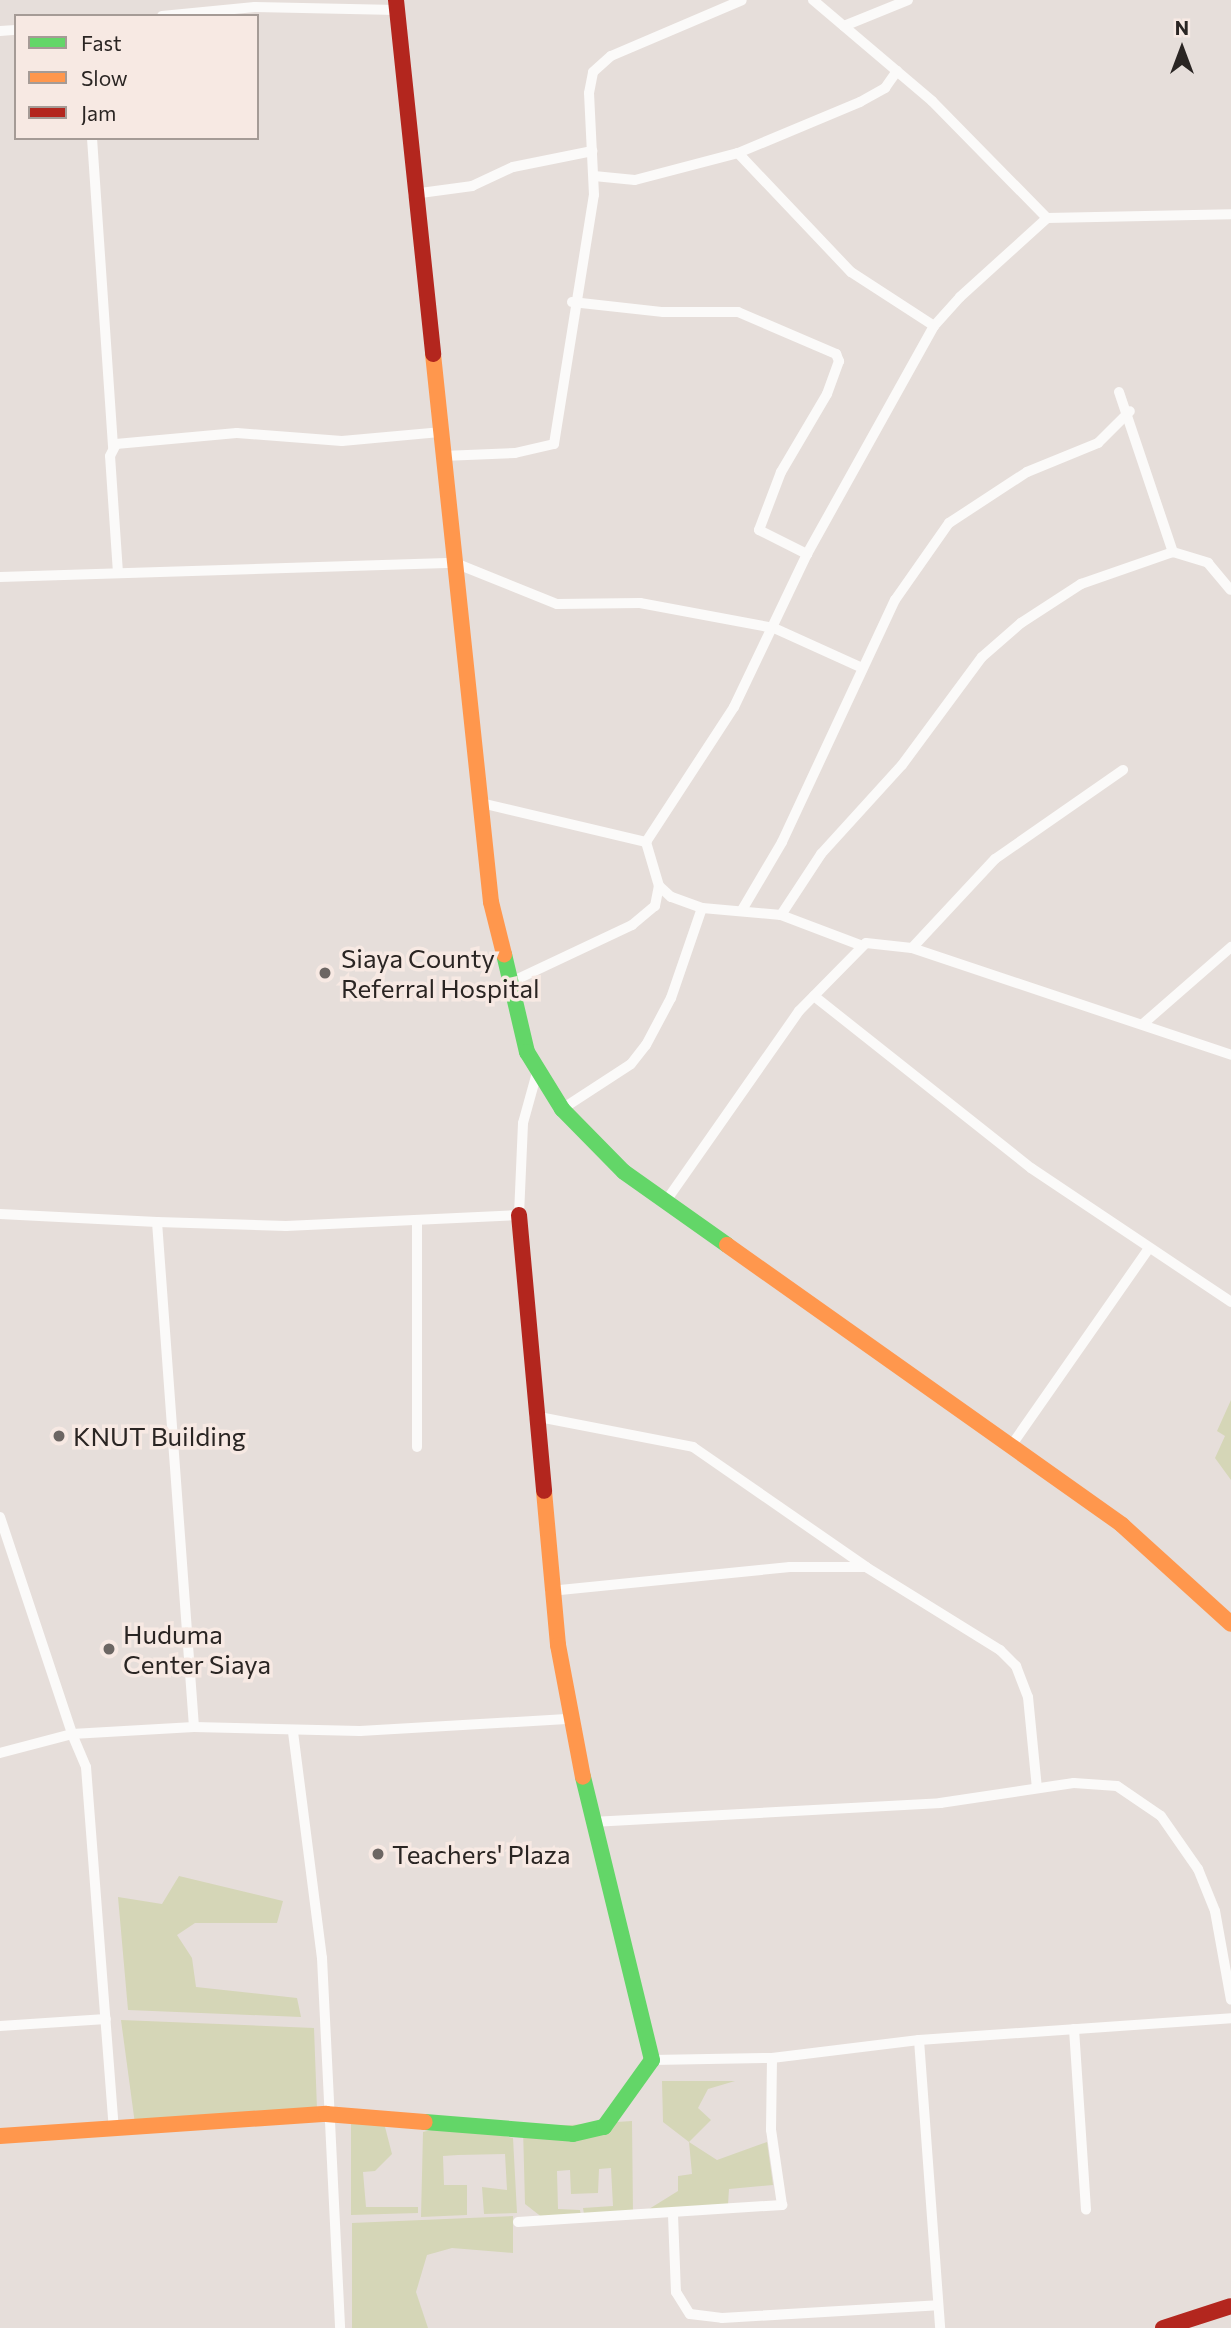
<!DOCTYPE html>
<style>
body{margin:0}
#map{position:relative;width:1231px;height:2328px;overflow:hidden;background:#e6deda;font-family:Commissioner,sans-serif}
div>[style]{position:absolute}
.green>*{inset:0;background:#d5d6b7}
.street>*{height:10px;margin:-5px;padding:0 5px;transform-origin:5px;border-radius:5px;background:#fbfaf9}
.fast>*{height:16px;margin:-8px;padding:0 8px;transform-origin:8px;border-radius:8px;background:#63d668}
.slow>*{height:16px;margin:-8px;padding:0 8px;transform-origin:8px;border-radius:8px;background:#ff974d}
.jam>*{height:16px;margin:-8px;padding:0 8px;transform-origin:8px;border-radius:8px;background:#b3261e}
.dots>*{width:19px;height:19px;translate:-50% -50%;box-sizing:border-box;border:4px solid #f7e9e3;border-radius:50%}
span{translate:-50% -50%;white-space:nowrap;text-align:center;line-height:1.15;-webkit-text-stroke:7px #f7e9e3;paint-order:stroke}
.poi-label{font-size:26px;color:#2a2523}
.left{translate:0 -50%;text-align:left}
.legend{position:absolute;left:14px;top:14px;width:245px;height:126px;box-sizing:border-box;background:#f7e9e3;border:2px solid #a59b96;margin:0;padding:9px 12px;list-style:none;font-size:21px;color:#2a2523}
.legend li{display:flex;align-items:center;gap:14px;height:35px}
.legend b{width:35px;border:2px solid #a59b96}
.north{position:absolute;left:1147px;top:14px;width:70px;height:70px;-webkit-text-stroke:5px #f7e9e3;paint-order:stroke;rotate:0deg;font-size:19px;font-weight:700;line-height:28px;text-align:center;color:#2a2523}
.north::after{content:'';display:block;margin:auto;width:24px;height:32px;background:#2a2523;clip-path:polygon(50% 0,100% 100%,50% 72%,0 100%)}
</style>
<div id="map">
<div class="green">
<i style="clip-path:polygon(1231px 1400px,1231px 1480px,1215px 1458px,1225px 1436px,1217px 1431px)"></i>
<i style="clip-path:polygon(179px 1876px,283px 1901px,277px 1923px,195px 1923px,177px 1935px,192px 1958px,196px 1987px,297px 1998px,301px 2017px,128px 2010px,118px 1897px,162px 1904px)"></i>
<i style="clip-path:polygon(121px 2020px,314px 2028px,317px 2109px,135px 2124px)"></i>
<i style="clip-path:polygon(662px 2081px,735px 2081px,708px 2089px,698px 2108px,711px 2120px,689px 2142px,717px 2160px,767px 2142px,773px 2185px,729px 2189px,728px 2205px,649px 2209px,678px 2191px,678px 2176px,692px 2174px,689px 2142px,663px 2122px)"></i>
<i style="clip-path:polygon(632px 2121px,633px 2214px,584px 2214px,583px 2208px,613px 2206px,611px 2168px,599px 2169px,598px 2193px,571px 2194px,570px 2170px,557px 2171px,558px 2209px,580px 2210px,581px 2216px,543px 2218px,525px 2204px,523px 2128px)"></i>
<i style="clip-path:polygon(351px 2123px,384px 2123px,392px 2154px,375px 2171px,363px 2172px,366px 2207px,418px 2207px,418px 2213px,351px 2215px)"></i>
<i style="clip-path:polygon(452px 2125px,513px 2138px,517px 2213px,484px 2214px,482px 2187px,507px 2190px,505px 2154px,458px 2155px,443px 2156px,444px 2185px,467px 2185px,467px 2215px,421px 2217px,423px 2132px)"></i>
<i style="clip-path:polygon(513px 2216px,513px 2253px,452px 2248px,427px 2255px,416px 2292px,428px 2328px,352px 2328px,352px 2223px)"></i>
</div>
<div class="street">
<i style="left:813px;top:0;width:156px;rotate:40.3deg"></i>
<i style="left:932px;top:101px;width:164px;rotate:45.5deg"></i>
<i style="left:162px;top:16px;width:93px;rotate:-5.5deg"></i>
<i style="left:255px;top:7px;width:142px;rotate:1.2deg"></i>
<i style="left:844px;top:26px;width:69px;rotate:-22.1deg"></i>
<i style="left:0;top:31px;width:16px;rotate:-4deg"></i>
<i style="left:92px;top:138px;width:310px;rotate:86.1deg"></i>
<i style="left:738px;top:153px;width:164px;rotate:46.5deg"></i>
<i style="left:851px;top:272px;width:99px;rotate:33deg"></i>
<i style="left:594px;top:176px;width:41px;rotate:5.6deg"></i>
<i style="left:635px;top:180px;width:106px;rotate:-14.7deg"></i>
<i style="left:738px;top:153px;width:132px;rotate:-22.7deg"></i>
<i style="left:860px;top:102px;width:29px;rotate:-29deg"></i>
<i style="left:885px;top:88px;width:21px;rotate:-55deg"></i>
<i style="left:413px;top:194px;width:60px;rotate:-7.7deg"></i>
<i style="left:472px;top:186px;width:45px;rotate:-24.9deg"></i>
<i style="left:513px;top:167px;width:81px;rotate:-11.4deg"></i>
<i style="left:572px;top:302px;width:92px;rotate:6.3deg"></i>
<i style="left:663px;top:312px;width:75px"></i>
<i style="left:738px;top:312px;width:107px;rotate:23.2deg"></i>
<i style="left:836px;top:354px;width:8px;rotate:67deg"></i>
<i style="left:839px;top:361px;width:35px;rotate:110deg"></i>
<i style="left:827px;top:394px;width:91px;rotate:120.5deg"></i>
<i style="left:781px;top:472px;width:62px;rotate:110.8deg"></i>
<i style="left:759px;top:530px;width:54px;rotate:26.6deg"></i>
<i style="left:1119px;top:392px;width:169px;rotate:71.4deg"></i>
<i style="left:443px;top:456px;width:72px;rotate:-2.4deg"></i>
<i style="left:515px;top:453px;width:40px;rotate:-13deg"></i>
<i style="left:554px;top:444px;width:252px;rotate:-80.9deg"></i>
<i style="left:594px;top:195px;width:102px;rotate:-92.8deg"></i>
<i style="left:589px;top:93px;width:21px;rotate:-79deg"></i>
<i style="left:593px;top:72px;width:24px;rotate:-42deg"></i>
<i style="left:611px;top:56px;width:142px;rotate:-23.1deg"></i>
<i style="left:118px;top:573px;width:117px;rotate:-93.9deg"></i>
<i style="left:110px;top:456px;width:13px;rotate:-63deg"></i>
<i style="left:116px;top:444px;width:121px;rotate:-5.2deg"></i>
<i style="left:237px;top:433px;width:105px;rotate:4.4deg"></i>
<i style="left:342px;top:441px;width:98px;rotate:-5.2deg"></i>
<i style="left:0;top:577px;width:455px;rotate:-1.8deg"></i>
<i style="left:455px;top:563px;width:110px;rotate:21.9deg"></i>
<i style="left:557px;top:604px;width:83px;rotate:-0.7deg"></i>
<i style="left:640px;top:603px;width:136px;rotate:10.6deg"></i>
<i style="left:774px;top:628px;width:97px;rotate:24.4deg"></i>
<i style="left:481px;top:803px;width:170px;rotate:13.3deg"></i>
<i style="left:742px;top:910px;width:79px;rotate:-59.5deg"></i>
<i style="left:782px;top:842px;width:267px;rotate:-65deg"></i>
<i style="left:895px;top:600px;width:94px;rotate:-55deg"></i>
<i style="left:949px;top:523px;width:93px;rotate:-33.2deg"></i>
<i style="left:1027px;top:472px;width:77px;rotate:-22.2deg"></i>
<i style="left:1098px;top:443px;width:45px;rotate:-45deg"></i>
<i style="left:781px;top:915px;width:73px;rotate:-56.7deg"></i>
<i style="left:821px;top:854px;width:120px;rotate:-47.7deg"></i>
<i style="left:902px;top:765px;width:134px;rotate:-53.5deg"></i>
<i style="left:982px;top:657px;width:52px;rotate:-41.1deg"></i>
<i style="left:1021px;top:623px;width:72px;rotate:-33deg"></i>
<i style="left:1081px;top:584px;width:97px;rotate:-19.2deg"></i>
<i style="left:1173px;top:552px;width:37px;rotate:17deg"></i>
<i style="left:1208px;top:563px;width:35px;rotate:50deg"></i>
<i style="left:860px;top:945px;width:85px;rotate:-159.2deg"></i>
<i style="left:781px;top:915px;width:79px;rotate:-174.9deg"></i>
<i style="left:702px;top:908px;width:33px;rotate:-160deg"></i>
<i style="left:671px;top:897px;width:16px;rotate:-137deg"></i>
<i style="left:659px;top:886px;width:46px;rotate:-106.5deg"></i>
<i style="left:646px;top:842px;width:161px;rotate:-56.9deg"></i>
<i style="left:734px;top:707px;width:170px;rotate:-64.5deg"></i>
<i style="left:807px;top:554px;width:261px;rotate:-60.9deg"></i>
<i style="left:934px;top:326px;width:39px;rotate:-48deg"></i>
<i style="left:960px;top:297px;width:118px;rotate:-42.2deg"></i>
<i style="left:1047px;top:218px;width:184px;rotate:-1.2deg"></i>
<i style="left:912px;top:948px;width:122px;rotate:-47deg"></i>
<i style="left:995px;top:859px;width:156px;rotate:-34.8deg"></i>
<i style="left:509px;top:983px;width:136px;rotate:-25.2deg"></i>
<i style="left:632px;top:925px;width:30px;rotate:-40deg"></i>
<i style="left:655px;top:906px;width:20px;rotate:-79deg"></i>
<i style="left:814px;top:996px;width:277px;rotate:38.4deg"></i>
<i style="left:1031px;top:1168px;width:241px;rotate:33.8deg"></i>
<i style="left:1144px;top:1023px;width:116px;rotate:-41.1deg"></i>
<i style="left:562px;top:1109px;width:82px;rotate:-33.1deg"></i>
<i style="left:631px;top:1064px;width:24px;rotate:-52deg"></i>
<i style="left:646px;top:1045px;width:53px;rotate:-62deg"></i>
<i style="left:671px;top:998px;width:95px;rotate:-71deg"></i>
<i style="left:666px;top:1201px;width:232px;rotate:-55deg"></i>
<i style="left:799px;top:1011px;width:95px;rotate:-45.4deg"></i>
<i style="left:866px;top:943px;width:46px;rotate:6.2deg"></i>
<i style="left:912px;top:948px;width:336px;rotate:18.5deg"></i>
<i style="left:0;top:1214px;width:157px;rotate:2.9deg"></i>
<i style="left:534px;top:1416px;width:162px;rotate:11deg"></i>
<i style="left:693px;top:1447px;width:211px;rotate:34.7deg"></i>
<i style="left:866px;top:1567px;width:158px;rotate:31.8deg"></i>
<i style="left:1000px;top:1650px;width:23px;rotate:45deg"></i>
<i style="left:1016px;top:1666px;width:33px;rotate:69deg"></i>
<i style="left:1028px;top:1697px;width:91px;rotate:84.4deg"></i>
<i style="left:1011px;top:1446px;width:241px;rotate:-55.1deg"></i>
<i style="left:417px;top:1447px;width:226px;rotate:-90deg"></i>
<i style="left:0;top:1517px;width:229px;rotate:71.6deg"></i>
<i style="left:72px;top:1734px;width:122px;rotate:-3.3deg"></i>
<i style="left:194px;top:1727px;width:166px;rotate:1.4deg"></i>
<i style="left:360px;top:1731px;width:211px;rotate:-3.3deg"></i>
<i style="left:550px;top:1591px;width:241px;rotate:-5.7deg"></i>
<i style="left:790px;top:1567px;width:75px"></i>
<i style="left:194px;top:1727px;width:506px;rotate:-94.19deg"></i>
<i style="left:157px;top:1222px;width:129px;rotate:1.8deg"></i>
<i style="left:286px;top:1226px;width:233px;rotate:-2.7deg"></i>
<i style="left:519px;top:1215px;width:92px;rotate:-87.5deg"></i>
<i style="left:523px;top:1123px;width:56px;rotate:-74.5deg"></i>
<i style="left:293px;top:1732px;width:228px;rotate:82.7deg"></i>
<i style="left:322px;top:1958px;width:370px;rotate:87.2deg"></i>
<i style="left:0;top:1753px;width:74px;rotate:-14.8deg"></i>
<i style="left:72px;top:1734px;width:36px;rotate:67deg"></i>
<i style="left:86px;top:1767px;width:362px;rotate:85.6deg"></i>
<i style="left:592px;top:1822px;width:349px;rotate:-3.1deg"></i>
<i style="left:940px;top:1803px;width:135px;rotate:-8.5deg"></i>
<i style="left:1074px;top:1783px;width:43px;rotate:4deg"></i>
<i style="left:1117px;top:1786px;width:53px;rotate:34.3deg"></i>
<i style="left:1161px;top:1816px;width:65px;rotate:55.1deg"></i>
<i style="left:1198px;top:1869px;width:45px;rotate:68deg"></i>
<i style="left:1215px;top:1911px;width:90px;rotate:79.8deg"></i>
<i style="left:0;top:2026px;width:106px;rotate:-3.8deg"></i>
<i style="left:1074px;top:2029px;width:181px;rotate:86.2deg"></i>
<i style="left:919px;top:2040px;width:289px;rotate:85.8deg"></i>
<i style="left:652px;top:2060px;width:120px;rotate:-1deg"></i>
<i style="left:772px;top:2058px;width:148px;rotate:-7deg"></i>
<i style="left:919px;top:2040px;width:313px;rotate:-4deg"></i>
<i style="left:673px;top:2215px;width:77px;rotate:87.8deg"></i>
<i style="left:676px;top:2292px;width:26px;rotate:58deg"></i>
<i style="left:690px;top:2314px;width:32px;rotate:7deg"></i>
<i style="left:722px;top:2318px;width:216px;rotate:-3.4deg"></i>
<i style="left:518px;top:2222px;width:265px;rotate:-3.7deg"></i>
<i style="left:782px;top:2205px;width:76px;rotate:-98.3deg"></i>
<i style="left:771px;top:2130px;width:72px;rotate:-89.2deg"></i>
</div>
<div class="fast">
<i style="left:504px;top:954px;width:101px;rotate:76.8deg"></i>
<i style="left:527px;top:1052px;width:67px;rotate:58.4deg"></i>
<i style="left:562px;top:1109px;width:88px;rotate:45.5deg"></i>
<i style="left:624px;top:1172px;width:126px;rotate:35.3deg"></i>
<i style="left:425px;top:2122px;width:148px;rotate:4.6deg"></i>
<i style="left:573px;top:2134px;width:32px;rotate:-13deg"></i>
<i style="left:604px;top:2127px;width:82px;rotate:-54.4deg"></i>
<i style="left:652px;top:2060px;width:291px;rotate:-103.7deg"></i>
</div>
<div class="slow">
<i style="left:433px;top:354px;width:551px;rotate:83.96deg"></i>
<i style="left:491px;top:902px;width:54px;rotate:76deg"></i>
<i style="left:727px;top:1245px;width:484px;rotate:35.3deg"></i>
<i style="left:1122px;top:1525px;width:147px;rotate:42.2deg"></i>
<i style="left:544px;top:1491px;width:155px;rotate:84.8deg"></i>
<i style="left:558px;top:1645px;width:134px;rotate:79.3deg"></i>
<i style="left:0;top:2136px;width:327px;rotate:-3.9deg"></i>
<i style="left:326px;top:2114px;width:99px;rotate:4.6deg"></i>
</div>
<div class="jam">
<i style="left:396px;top:0;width:356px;rotate:84deg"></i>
<i style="left:519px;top:1215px;width:277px;rotate:84.8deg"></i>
<i style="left:1163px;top:2328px;width:71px;rotate:-17.9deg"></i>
</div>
<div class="dots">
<i style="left:325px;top:973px;background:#6c6663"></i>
<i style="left:59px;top:1436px;background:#6c6663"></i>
<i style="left:109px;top:1649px;background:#6c6663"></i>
<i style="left:378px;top:1854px;background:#6c6663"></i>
</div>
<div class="poi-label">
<span class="left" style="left:341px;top:973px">Siaya County<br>Referral Hospital</span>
<span class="left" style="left:73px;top:1436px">KNUT Building</span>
<span class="left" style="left:123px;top:1649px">Huduma<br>Center Siaya</span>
<span class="left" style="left:392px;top:1854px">Teachers' Plaza</span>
</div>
<ul class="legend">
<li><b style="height:9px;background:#63d668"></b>Fast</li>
<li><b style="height:9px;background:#ff974d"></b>Slow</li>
<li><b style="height:9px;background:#b3261e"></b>Jam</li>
</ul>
<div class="north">N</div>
</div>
